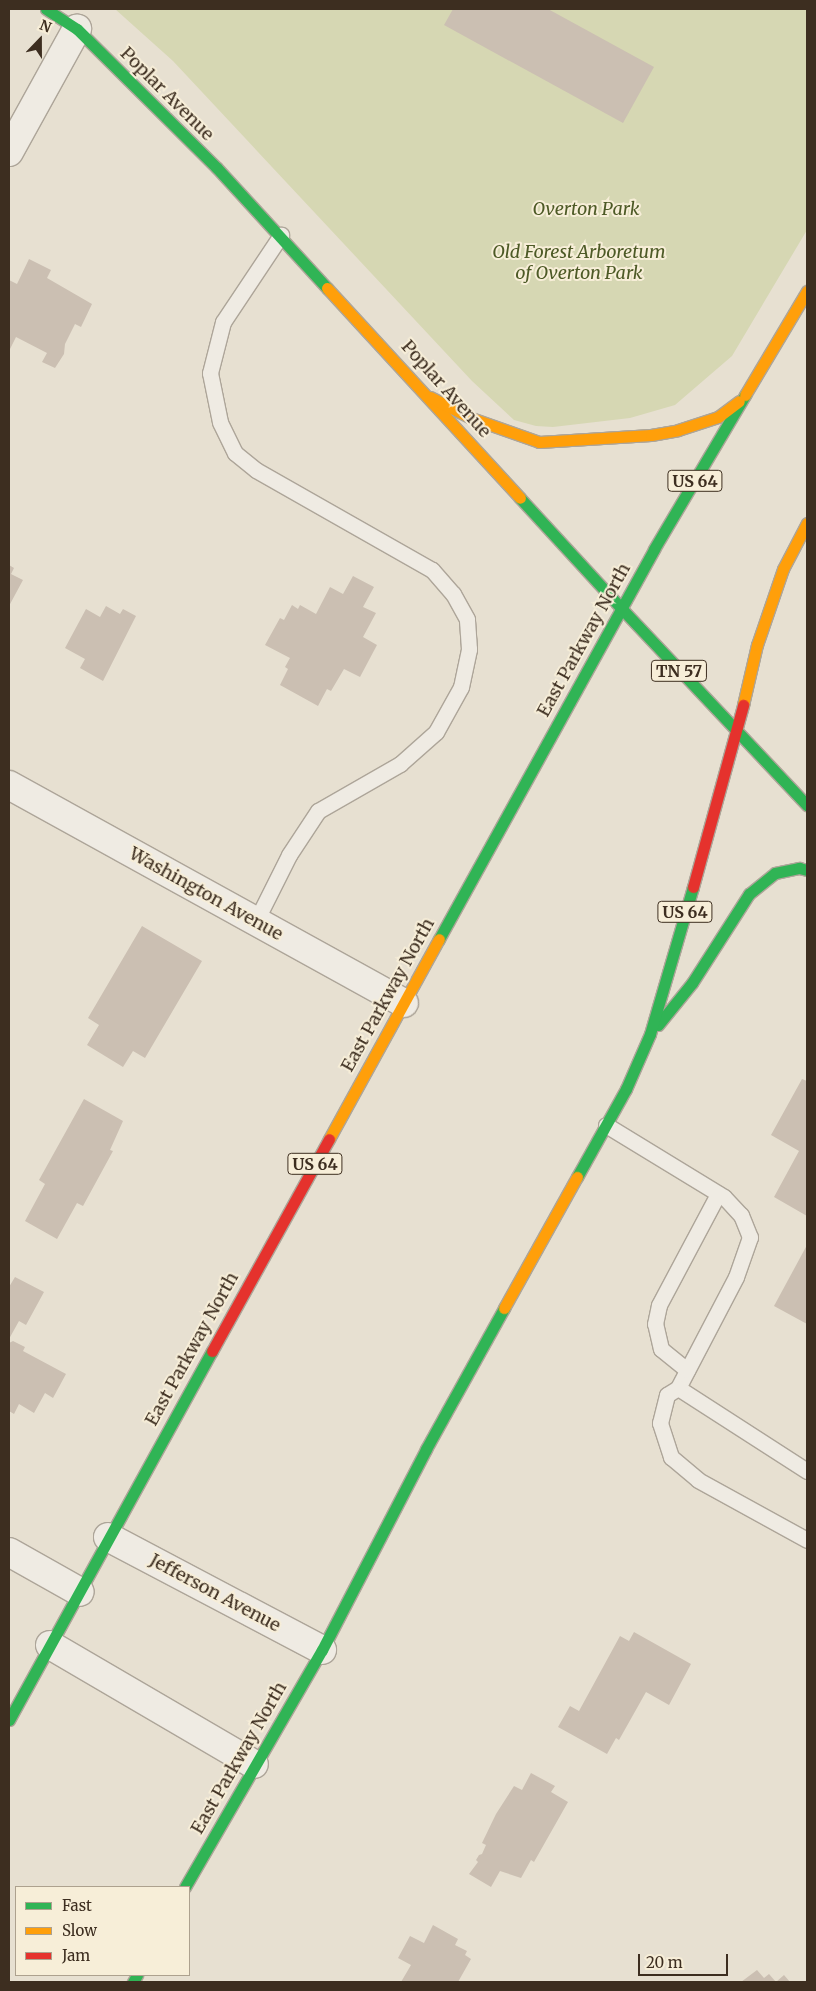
<!DOCTYPE html>
<style>
body{margin:0}
#map{position:relative;width:816px;height:1991px;overflow:hidden;background:#e7e0d1;font-family:Merriweather,serif}
div>[style]{position:absolute}
.green>*{inset:0;background:#d6d7b3}
.building>*{inset:0;background:#cbbfb2}
.roads{filter:drop-shadow(1px 0 #ada599) drop-shadow(-1px 0 #ada599) drop-shadow(0 1px #ada599) drop-shadow(0 -1px #ada599)}
.lane>*{height:15px;margin:-7.5px;padding:0 7.5px;transform-origin:7.5px;border-radius:7.5px;background:#efebe3}
.street>*{height:28px;margin:-14px;padding:0 14px;transform-origin:14px;border-radius:14px;background:#efebe3}
.fast>*{height:11px;margin:-5.5px;padding:0 5.5px;transform-origin:5.5px;border-radius:5.5px;background:#30b455}
.slow>*{height:11px;margin:-5.5px;padding:0 5.5px;transform-origin:5.5px;border-radius:5.5px;background:#ff9f0a}
.jam>*{height:11px;margin:-5.5px;padding:0 5.5px;transform-origin:5.5px;border-radius:5.5px;background:#e5322d}
span{translate:-50% -50%;white-space:nowrap;text-align:center;line-height:1.15;-webkit-text-stroke:4px #f7eed8;paint-order:stroke}
.shield-label span{padding:1px 4px;background:#f7eed8;border:1px solid;border-radius:4px;-webkit-text-stroke-width:0}
.shield-label{font-size:16px;color:#3d2e20;font-weight:700}
.street-label{font-size:18px;color:#3d2e20}
.park-label{font-size:18px;color:#4d5a26;font-style:italic}
.frame{position:absolute;inset:0;border:10px solid #3d2e20;pointer-events:none}
.legend{position:absolute;left:15px;top:1886px;width:175px;height:90px;box-sizing:border-box;background:#f7eed8;border:1px solid #ada18e;margin:0;padding:6px 9px;list-style:none;font-size:15px;color:#3d2e20}
.legend li{display:flex;align-items:center;gap:10px;height:25px}
.legend b{width:25px;border:1px solid #ada18e}
.north{position:absolute;left:15px;top:15px;width:50px;height:50px;-webkit-text-stroke:4px #f7eed8;paint-order:stroke;rotate:22deg;font-size:14px;font-weight:700;line-height:20px;text-align:center;color:#3d2e20}
.north::after{content:'';display:block;margin:auto;width:18px;height:22px;background:#3d2e20;clip-path:polygon(50% 0,100% 100%,50% 72%,0 100%)}
.scale{position:absolute;left:638px;top:1954px;width:90px;height:22px;box-sizing:border-box;border:2px solid #3d2e20;border-top:0;padding-left:6px;font-size:15px;line-height:18px;white-space:nowrap;color:#3d2e20;-webkit-text-stroke:4px #f7eed8;paint-order:stroke}
</style>
<div id="map">
<div class="green">
<i style="clip-path:polygon(115px 9px,807px 9px,807px 230px,732px 356px,675px 405px,630px 418px,553px 427px,536px 426px,514px 420px,472px 381px,173px 61px)"></i>
</div>
<div class="building">
<i style="clip-path:polygon(453px 9px,548px 9px,654px 67px,623px 123px,444px 25px)"></i>
<i style="clip-path:polygon(29px 259px,51px 270px,47px 278px,92px 304px,81px 327px,75px 324px,65px 344px,64px 354px,55px 368px,42px 362px,47px 353px,16px 337px,9px 351px,9px 280px,17px 284px)"></i>
<i style="clip-path:polygon(9px 565px,14px 568px,11px 574px,23px 580px,9px 606px)"></i>
<i style="clip-path:polygon(353px 576px,374px 587px,363px 607px,376px 613px,363px 637px,377px 645px,360px 677px,344px 669px,331px 691px,327px 689px,318px 706px,280px 685px,288px 669px,285px 667px,290px 658px,265px 645px,280px 618px,284px 620px,292px 605px,298px 609px,300px 605px,316px 614px,330px 587px,343px 594px)"></i>
<i style="clip-path:polygon(106px 606px,120px 614px,123px 609px,136px 616px,103px 681px,80px 668px,85px 659px,65px 648px,86px 609px,100px 617px)"></i>
<i style="clip-path:polygon(142px 926px,202px 961px,145px 1058px,133px 1051px,123px 1067px,87px 1045px,99px 1025px,88px 1018px)"></i>
<i style="clip-path:polygon(802px 1079px,807px 1081px,807px 1216px,774px 1197px,799px 1151px,771px 1135px)"></i>
<i style="clip-path:polygon(84px 1099px,123px 1121px,110px 1150px,113px 1151px,83px 1206px,77px 1203px,57px 1239px,25px 1221px,45px 1184px,39px 1180px)"></i>
<i style="clip-path:polygon(807px 1245px,807px 1324px,774px 1306px)"></i>
<i style="clip-path:polygon(15px 1277px,44px 1292px,26px 1325px,19px 1321px,9px 1339px,9px 1287px)"></i>
<i style="clip-path:polygon(13px 1341px,25px 1347px,23px 1351px,66px 1374px,53px 1398px,45px 1393px,34px 1413px,19px 1404px,14px 1414px,9px 1411px,9px 1343px)"></i>
<i style="clip-path:polygon(634px 1632px,691px 1664px,669px 1705px,646px 1692px,619px 1740px,616px 1738px,607px 1754px,558px 1727px,570px 1706px,579px 1711px,620px 1636px,629px 1641px)"></i>
<i style="clip-path:polygon(531px 1773px,555px 1786px,551px 1792px,568px 1802px,534px 1862px,531px 1860px,521px 1878px,500px 1871px,491px 1887px,469px 1874px,478px 1862px,476px 1860px,479px 1855px,482px 1854px,486px 1845px,482px 1843px,496px 1814px,514px 1786px,522px 1790px)"></i>
<i style="clip-path:polygon(433px 1925px,458px 1939px,455px 1945px,467px 1951px,465px 1955px,471px 1959px,458px 1982px,401px 1982px,411px 1965px,398px 1958px,410px 1936px,424px 1943px)"></i>
<i style="clip-path:polygon(757px 1970px,764px 1978px,769px 1974px,776px 1982px,784px 1975px,790px 1982px,741px 1982px)"></i>
</div>
<div class="roads">
<div class="lane">
<i style="left:256px;top:921px;width:74px;rotate:-63.4deg"></i>
<i style="left:289px;top:855px;width:53px;rotate:-56.6deg"></i>
<i style="left:318px;top:811px;width:95px;rotate:-29.8deg"></i>
<i style="left:400px;top:764px;width:48px;rotate:-41.6deg"></i>
<i style="left:436px;top:732px;width:51px;rotate:-60.9deg"></i>
<i style="left:461px;top:687px;width:39px;rotate:-78deg"></i>
<i style="left:469px;top:649px;width:30px;rotate:-94deg"></i>
<i style="left:467px;top:619px;width:29px;rotate:-119deg"></i>
<i style="left:453px;top:594px;width:32px;rotate:-131deg"></i>
<i style="left:432px;top:570px;width:202px;rotate:-150.4deg"></i>
<i style="left:256px;top:470px;width:27px;rotate:-141deg"></i>
<i style="left:235px;top:453px;width:34px;rotate:-116deg"></i>
<i style="left:220px;top:422px;width:50px;rotate:-101.5deg"></i>
<i style="left:210px;top:373px;width:53px;rotate:-75.7deg"></i>
<i style="left:223px;top:322px;width:105px;rotate:-56.3deg"></i>
<i style="left:606px;top:1125px;width:138px;rotate:31.4deg"></i>
<i style="left:724px;top:1197px;width:25px;rotate:47deg"></i>
<i style="left:741px;top:1215px;width:24px;rotate:68deg"></i>
<i style="left:750px;top:1237px;width:42px;rotate:109.3deg"></i>
<i style="left:736px;top:1277px;width:125px;rotate:117.6deg"></i>
<i style="left:687px;top:1370px;width:33px;rotate:-141deg"></i>
<i style="left:661px;top:1349px;width:26px;rotate:-103deg"></i>
<i style="left:655px;top:1324px;width:19px;rotate:-78deg"></i>
<i style="left:659px;top:1305px;width:126px;rotate:-62deg"></i>
<i style="left:807px;top:1471px;width:153px;rotate:-147.2deg"></i>
<i style="left:678px;top:1388px;width:13px;rotate:148deg"></i>
<i style="left:667px;top:1395px;width:29px;rotate:104deg"></i>
<i style="left:660px;top:1423px;width:36px;rotate:72deg"></i>
<i style="left:671px;top:1457px;width:35px;rotate:40deg"></i>
<i style="left:698px;top:1480px;width:124px;rotate:28.8deg"></i>
</div>
<div class="street">
<i style="left:9px;top:152px;width:141px;rotate:-61.1deg"></i>
<i style="left:9px;top:785px;width:451px;rotate:28.9deg"></i>
<i style="left:108px;top:1537px;width:242px;rotate:27.8deg"></i>
<i style="left:9px;top:1552px;width:81px;rotate:29.4deg"></i>
<i style="left:50px;top:1645px;width:236px;rotate:30.3deg"></i>
</div>
<div class="fast">
<i style="left:46px;top:9px;width:37px;rotate:33deg"></i>
<i style="left:77px;top:29px;width:197px;rotate:44.8deg"></i>
<i style="left:217px;top:168px;width:163px;rotate:47.5deg"></i>
<i style="left:520px;top:498px;width:151px;rotate:47.4deg"></i>
<i style="left:622px;top:609px;width:270px;rotate:46.7deg"></i>
<i style="left:439px;top:939px;width:445px;rotate:-61.1deg"></i>
<i style="left:654px;top:549px;width:179px;rotate:-59.4deg"></i>
<i style="left:658px;top:1025px;width:54px;rotate:-51deg"></i>
<i style="left:692px;top:983px;width:106px;rotate:-57.4deg"></i>
<i style="left:749px;top:894px;width:33px;rotate:-39deg"></i>
<i style="left:775px;top:873px;width:25px;rotate:-12deg"></i>
<i style="left:799px;top:868px;width:8px;rotate:14deg"></i>
<i style="left:577px;top:1177px;width:101px;rotate:-60.9deg"></i>
<i style="left:626px;top:1089px;width:60px;rotate:-66.4deg"></i>
<i style="left:650px;top:1034px;width:153px;rotate:-73.7deg"></i>
<i style="left:9px;top:1720px;width:421px;rotate:-61.2deg"></i>
<i style="left:185px;top:1887px;width:274px;rotate:-60deg"></i>
<i style="left:322px;top:1650px;width:226px;rotate:-62.6deg"></i>
<i style="left:426px;top:1449px;width:161px;rotate:-61deg"></i>
<i style="left:133px;top:1982px;width:8px;rotate:-60deg"></i>
</div>
<div class="slow">
<i style="left:327px;top:288px;width:285px;rotate:47.4deg"></i>
<i style="left:745px;top:395px;width:121px;rotate:-59.2deg"></i>
<i style="left:430px;top:397px;width:46px;rotate:27.1deg"></i>
<i style="left:471px;top:418px;width:72px;rotate:19.4deg"></i>
<i style="left:539px;top:442px;width:112px;rotate:-3.6deg"></i>
<i style="left:651px;top:435px;width:27px;rotate:-10deg"></i>
<i style="left:678px;top:430px;width:42px;rotate:-18deg"></i>
<i style="left:718px;top:417px;width:26px;rotate:-37deg"></i>
<i style="left:743px;top:705px;width:62px;rotate:-76.9deg"></i>
<i style="left:757px;top:645px;width:80px;rotate:-71.1deg"></i>
<i style="left:783px;top:569px;width:52px;rotate:-62.4deg"></i>
<i style="left:329px;top:1139px;width:228px;rotate:-61.2deg"></i>
<i style="left:504px;top:1308px;width:150px;rotate:-60.9deg"></i>
</div>
<div class="jam">
<i style="left:693px;top:887px;width:189px;rotate:-74.6deg"></i>
<i style="left:212px;top:1351px;width:242px;rotate:-61.1deg"></i>
</div>
</div>
<div class="shield-label">
<span style="left:695px;top:481px">US 64</span>
<span style="left:679px;top:671px">TN 57</span>
<span style="left:685px;top:912px">US 64</span>
<span style="left:315px;top:1164px">US 64</span>
</div>
<div class="street-label">
<span style="left:167px;top:94px;rotate:45deg">Poplar Avenue</span>
<span style="left:446px;top:389px;rotate:48deg">Poplar Avenue</span>
<span style="left:584px;top:640px;rotate:-61deg">East Parkway North</span>
<span style="left:206px;top:894px;rotate:29deg">Washington Avenue</span>
<span style="left:388px;top:995px;rotate:-61deg">East Parkway North</span>
<span style="left:192px;top:1349px;rotate:-61deg">East Parkway North</span>
<span style="left:215px;top:1593px;rotate:28deg">Jefferson Avenue</span>
<span style="left:239px;top:1758px;rotate:-60deg">East Parkway North</span>
</div>
<div class="park-label">
<span style="left:586px;top:209px">Overton Park</span>
<span style="left:579px;top:263px">Old Forest Arboretum<br>of Overton Park</span>
</div>
<div class="frame"></div>
<ul class="legend">
<li><b style="height:6px;background:#30b455"></b>Fast</li>
<li><b style="height:6px;background:#ff9f0a"></b>Slow</li>
<li><b style="height:6px;background:#e5322d"></b>Jam</li>
</ul>
<div class="north">N</div>
<div class="scale">20 m</div>
</div>
